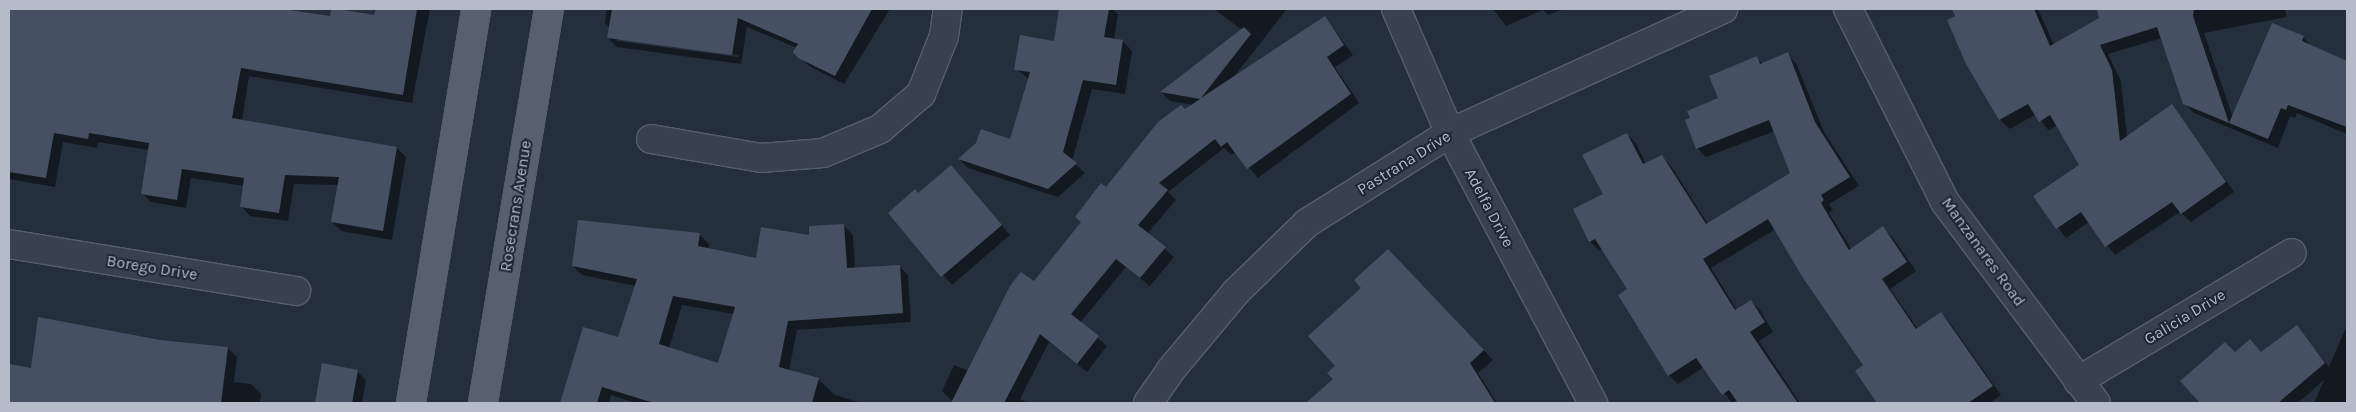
<!DOCTYPE html>
<style>
body{margin:0}
#map{position:relative;width:2356px;height:412px;overflow:hidden;background:#242f3e;font-family:Karla,sans-serif}
div>[style]{position:absolute}
.shadow>*{inset:0;background:#0007}
.building>*{inset:0;background:#455162}
.roads{filter:drop-shadow(1px 0 #565f6c) drop-shadow(-1px 0 #565f6c) drop-shadow(0 1px #565f6c) drop-shadow(0 -1px #565f6c)}
.minor>*{height:28px;margin:-14px;padding:0 14px;transform-origin:14px;border-radius:14px;background:#38414e}
.tertiary>*{height:28px;margin:-14px;padding:0 14px;transform-origin:14px;border-radius:14px;background:#38414e}
.primary>*{height:28px;margin:-14px;padding:0 14px;transform-origin:14px;border-radius:14px;background:#56606e}
span{translate:-50% -50%;white-space:nowrap;text-align:center;line-height:1.15;-webkit-text-stroke:4px #1d2633;paint-order:stroke}
.street-label{font-size:16px;color:#b4bcc9}
.frame{position:absolute;inset:0;border:10px solid #b4bcc9;pointer-events:none}
</style>
<div id="map">
<div class="shadow">
<i style="clip-path:polygon(9px 9px,285px 9px,331px 17px,379px 16px,380px 9px,430px 9px,412px 103px,249px 76px,242px 121px,397px 148px,406px 157px,392px 240px,341px 231px,332px 222px,339px 185px,294px 184px,288px 221px,250px 216px,241px 206px,244px 186px,191px 178px,186px 208px,151px 202px,142px 193px,149px 150px,98px 142px,97px 148px,63px 142px,55px 187px,9px 179px)"></i>
<i style="clip-path:polygon(evenodd,607px 9px,890px 9px,844px 84px,809px 66px,795px 52px,797px 48px,747px 27px,741px 64px,617px 47px,608px 38px,610px 28px,605px 23px,607px 9px,617px 38px,738px 55px,738px 57px,617px 41px,617px 38px)"></i>
<i style="clip-path:polygon(1060px 9px,1112px 9px,1118px 14px,1114px 40px,1123px 41px,1132px 51px,1125px 94px,1092px 89px,1072px 161px,1085px 173px,1058px 197px,968px 168px,959px 159px,977px 144px,1011px 140px,1029px 79px,1016px 69px,1055px 42px)"></i>
<i style="clip-path:polygon(1214px 9px,1287px 9px,1233px 78px,1325px 17px,1353px 55px,1335px 67px,1359px 103px,1258px 178px,1236px 152px,1231px 155px,1224px 148px,1168px 192px,1176px 200px,1147px 234px,1174px 257px,1150px 286px,1126px 267px,1080px 323px,1107px 346px,1087px 372px,1049px 342px,1020px 399px,1028px 403px,956px 403px,951px 400px,942px 391px,954px 365px,969px 371px,1106px 189px,1194px 105px,1170px 101px,1162px 93px,1242px 30px)"></i>
<i style="clip-path:polygon(1493px 9px,1564px 9px,1548px 15px,1543px 10px,1506px 26px)"></i>
<i style="clip-path:polygon(1953px 9px,2038px 9px,2054px 45px,2101px 19px,2098px 9px,2285px 9px,2287px 17px,2204px 33px,2233px 118px,2303px 37px,2326px 63px,2347px 72px,2347px 134px,2297px 113px,2295px 118px,2290px 116px,2278px 148px,2194px 113px,2184px 103px,2162px 38px,2108px 54px,2121px 81px,2127px 137px,2172px 106px,2234px 192px,2191px 222px,2180px 212px,2115px 255px,2089px 222px,2066px 238px,2035px 196px,2080px 166px,2057px 125px,2049px 131px,2036px 114px,2010px 129px,2000px 120px,1967px 63px)"></i>
<i style="clip-path:polygon(1787px 54px,1796px 63px,1824px 132px,1859px 186px,1829px 204px,1833px 210px,1829px 213px,1852px 250px,1883px 228px,1892px 237px,1916px 271px,1890px 289px,1918px 329px,1941px 313px,1950px 323px,2001px 395px,1990px 403px,1878px 403px,1856px 371px,1865px 365px,1776px 229px,1711px 268px,1737px 310px,1751px 301px,1760px 310px,1773px 332px,1759px 341px,1800px 403px,1740px 403px,1737px 400px,1732px 403px,1704px 367px,1678px 384px,1669px 375px,1629px 289px,1603px 249px,1599px 251px,1590px 241px,1627px 134px,1636px 143px,1646px 164px,1662px 156px,1671px 166px,1708px 224px,1792px 173px,1775px 131px,1706px 157px,1697px 148px,1720px 99px,1757px 58px,1763px 64px)"></i>
<i style="clip-path:polygon(951px 166px,1010px 235px,952px 285px,890px 213px,919px 194px)"></i>
<i style="clip-path:polygon(evenodd,843px 225px,853px 235px,855px 269px,899px 266px,908px 275px,911px 322px,797px 330px,789px 371px,818px 379px,835px 395px,862px 403px,636px 403px,611px 395px,609px 403px,561px 403px,584px 328px,619px 339px,636px 286px,582px 275px,573px 266px,699px 234px,709px 244px,708px 249px,757px 260px,843px 225px,682px 305px,734px 314px,719px 364px,669px 349px,682px 305px)"></i>
<i style="clip-path:polygon(1398px 260px,1493px 360px,1478px 373px,1497px 403px,1307px 403px,1334px 379px,1337px 366px)"></i>
<i style="clip-path:polygon(2347px 325px,2347px 403px,2314px 403px,2324px 380px,2298px 403px,2202px 403px,2182px 381px,2235px 354px,2250px 341px,2262px 353px,2297px 327px,2329px 367px)"></i>
<i style="clip-path:polygon(160px 341px,228px 348px,237px 357px,234px 382px,251px 384px,261px 394px,260px 403px,9px 403px,9px 366px,32px 369px)"></i>
<i style="clip-path:polygon(323px 365px,357px 371px,366px 380px,362px 403px,316px 403px)"></i>
</div>
<div class="building">
<i style="clip-path:polygon(9px 9px,283px 9px,330px 16px,331px 10px,337px 9px,374px 15px,376px 9px,417px 9px,403px 95px,241px 68px,232px 118px,397px 147px,383px 231px,331px 222px,339px 177px,285px 175px,279px 213px,240px 207px,244px 178px,182px 169px,177px 200px,141px 194px,149px 143px,89px 133px,88px 139px,54px 133px,46px 178px,9px 172px)"></i>
<i style="clip-path:polygon(612px 9px,872px 9px,835px 76px,798px 58px,793px 52px,798px 44px,738px 18px,732px 55px,607px 38px)"></i>
<i style="clip-path:polygon(1059px 9px,1109px 9px,1104px 37px,1123px 40px,1116px 85px,1083px 80px,1063px 152px,1077px 163px,1048px 189px,958px 159px,976px 143px,981px 129px,1010px 139px,1030px 72px,1014px 70px,1020px 35px,1054px 41px)"></i>
<i style="clip-path:polygon(1952px 9px,2034px 9px,2050px 46px,2099px 18px,2097px 9px,2194px 9px,2193px 16px,2229px 123px,2272px 23px,2304px 36px,2302px 41px,2347px 61px,2347px 127px,2288px 105px,2286px 110px,2281px 108px,2268px 139px,2183px 104px,2157px 27px,2100px 45px,2112px 70px,2120px 141px,2172px 104px,2226px 182px,2181px 214px,2172px 202px,2105px 247px,2081px 212px,2056px 229px,2033px 196px,2079px 165px,2050px 115px,2039px 122px,2028px 104px,1999px 120px,1966px 64px,1947px 20px,1955px 16px)"></i>
<i style="clip-path:polygon(1325px 16px,1344px 45px,1327px 57px,1351px 94px,1247px 169px,1227px 142px,1221px 147px,1215px 139px,1159px 183px,1168px 190px,1138px 225px,1166px 247px,1140px 278px,1116px 259px,1071px 314px,1099px 336px,1077px 364px,1040px 334px,1004px 403px,951px 403px,1010px 286px,1021px 272px,1034px 281px,1081px 222px,1075px 217px,1101px 183px,1106px 187px,1158px 122px,1181px 105px,1185px 109px,1200px 99px,1160px 92px,1244px 27px,1251px 34px,1201px 98px)"></i>
<i style="clip-path:polygon(1788px 52px,1815px 122px,1850px 177px,1821px 195px,1824px 200px,1821px 203px,1849px 250px,1883px 226px,1907px 262px,1882px 279px,1916px 329px,1941px 312px,1993px 386px,1968px 403px,1877px 403px,1855px 371px,1863px 365px,1803px 278px,1768px 219px,1703px 259px,1735px 310px,1751px 300px,1765px 322px,1750px 332px,1798px 403px,1738px 403px,1729px 390px,1722px 395px,1696px 358px,1668px 376px,1618px 295px,1627px 289px,1595px 239px,1589px 242px,1573px 209px,1603px 194px,1582px 155px,1627px 133px,1643px 164px,1662px 155px,1706px 224px,1790px 173px,1769px 120px,1696px 149px,1685px 120px,1690px 118px,1687px 111px,1718px 98px,1709px 76px,1757px 56px,1760px 64px)"></i>
<i style="clip-path:polygon(951px 165px,1002px 225px,941px 277px,888px 213px,915px 189px,918px 193px)"></i>
<i style="clip-path:polygon(evenodd,578px 220px,700px 233px,698px 246px,756px 258px,761px 227px,809px 235px,809px 226px,844px 224px,847px 268px,900px 265px,903px 313px,788px 321px,779px 367px,819px 378px,812px 403px,654px 403px,602px 387px,597px 403px,560px 403px,583px 327px,618px 337px,637px 279px,572px 266px,578px 220px,673px 296px,735px 307px,718px 363px,659px 344px,673px 296px)"></i>
<i style="clip-path:polygon(1388px 249px,1484px 350px,1470px 363px,1495px 403px,1306px 403px,1333px 379px,1327px 373px,1335px 366px,1308px 336px,1361px 288px,1354px 280px)"></i>
<i style="clip-path:polygon(38px 317px,160px 340px,228px 347px,221px 403px,9px 403px,9px 364px,31px 368px)"></i>
<i style="clip-path:polygon(2297px 325px,2325px 363px,2278px 403px,2200px 403px,2180px 381px,2225px 342px,2235px 352px,2250px 339px,2261px 352px)"></i>
<i style="clip-path:polygon(322px 363px,358px 370px,352px 403px,315px 403px)"></i>
</div>
<div class="roads">
<div class="minor">
<i style="left:1848px;top:9px;width:216px;rotate:63.3deg"></i>
<i style="left:1945px;top:202px;width:251px;rotate:53.1deg"></i>
<i style="left:651px;top:139px;width:112px;rotate:9.8deg"></i>
<i style="left:761px;top:158px;width:62px;rotate:-4.6deg"></i>
<i style="left:823px;top:153px;width:62px;rotate:-22.8deg"></i>
<i style="left:880px;top:129px;width:54px;rotate:-40.5deg"></i>
<i style="left:921px;top:94px;width:62px;rotate:-68.4deg"></i>
<i style="left:944px;top:36px;width:27px;rotate:-82deg"></i>
<i style="left:9px;top:244px;width:291px;rotate:9.3deg"></i>
<i style="left:2078px;top:381px;width:249px;rotate:-30.9deg"></i>
<i style="left:1148px;top:403px;width:39px;rotate:-55deg"></i>
<i style="left:1170px;top:371px;width:103px;rotate:-50.1deg"></i>
<i style="left:1236px;top:292px;width:99px;rotate:-44.2deg"></i>
<i style="left:1307px;top:223px;width:169px;rotate:-32.2deg"></i>
<i style="left:1450px;top:133px;width:300px;rotate:-24.4deg"></i>
</div>
<div class="tertiary">
<i style="left:1396px;top:9px;width:135px;rotate:66.5deg"></i>
<i style="left:1450px;top:133px;width:306px;rotate:62.1deg"></i>
</div>
<div class="primary">
<i style="left:411px;top:403px;width:399px;rotate:-80.6deg"></i>
<i style="left:483px;top:403px;width:399px;rotate:-80.5deg"></i>
</div>
</div>
<div class="street-label">
<span style="left:1404px;top:163px;rotate:-32deg">Pastrana Drive</span>
<span style="left:516px;top:206px;rotate:-81deg">Rosecrans Avenue</span>
<span style="left:1489px;top:208px;rotate:62deg">Adelfa Drive</span>
<span style="left:1983px;top:252px;rotate:54deg">Manzanares Road</span>
<span style="left:152px;top:268px;rotate:9deg">Borego Drive</span>
<span style="left:2185px;top:317px;rotate:-31deg">Galicia Drive</span>
</div>
<div class="frame"></div>
</div>
